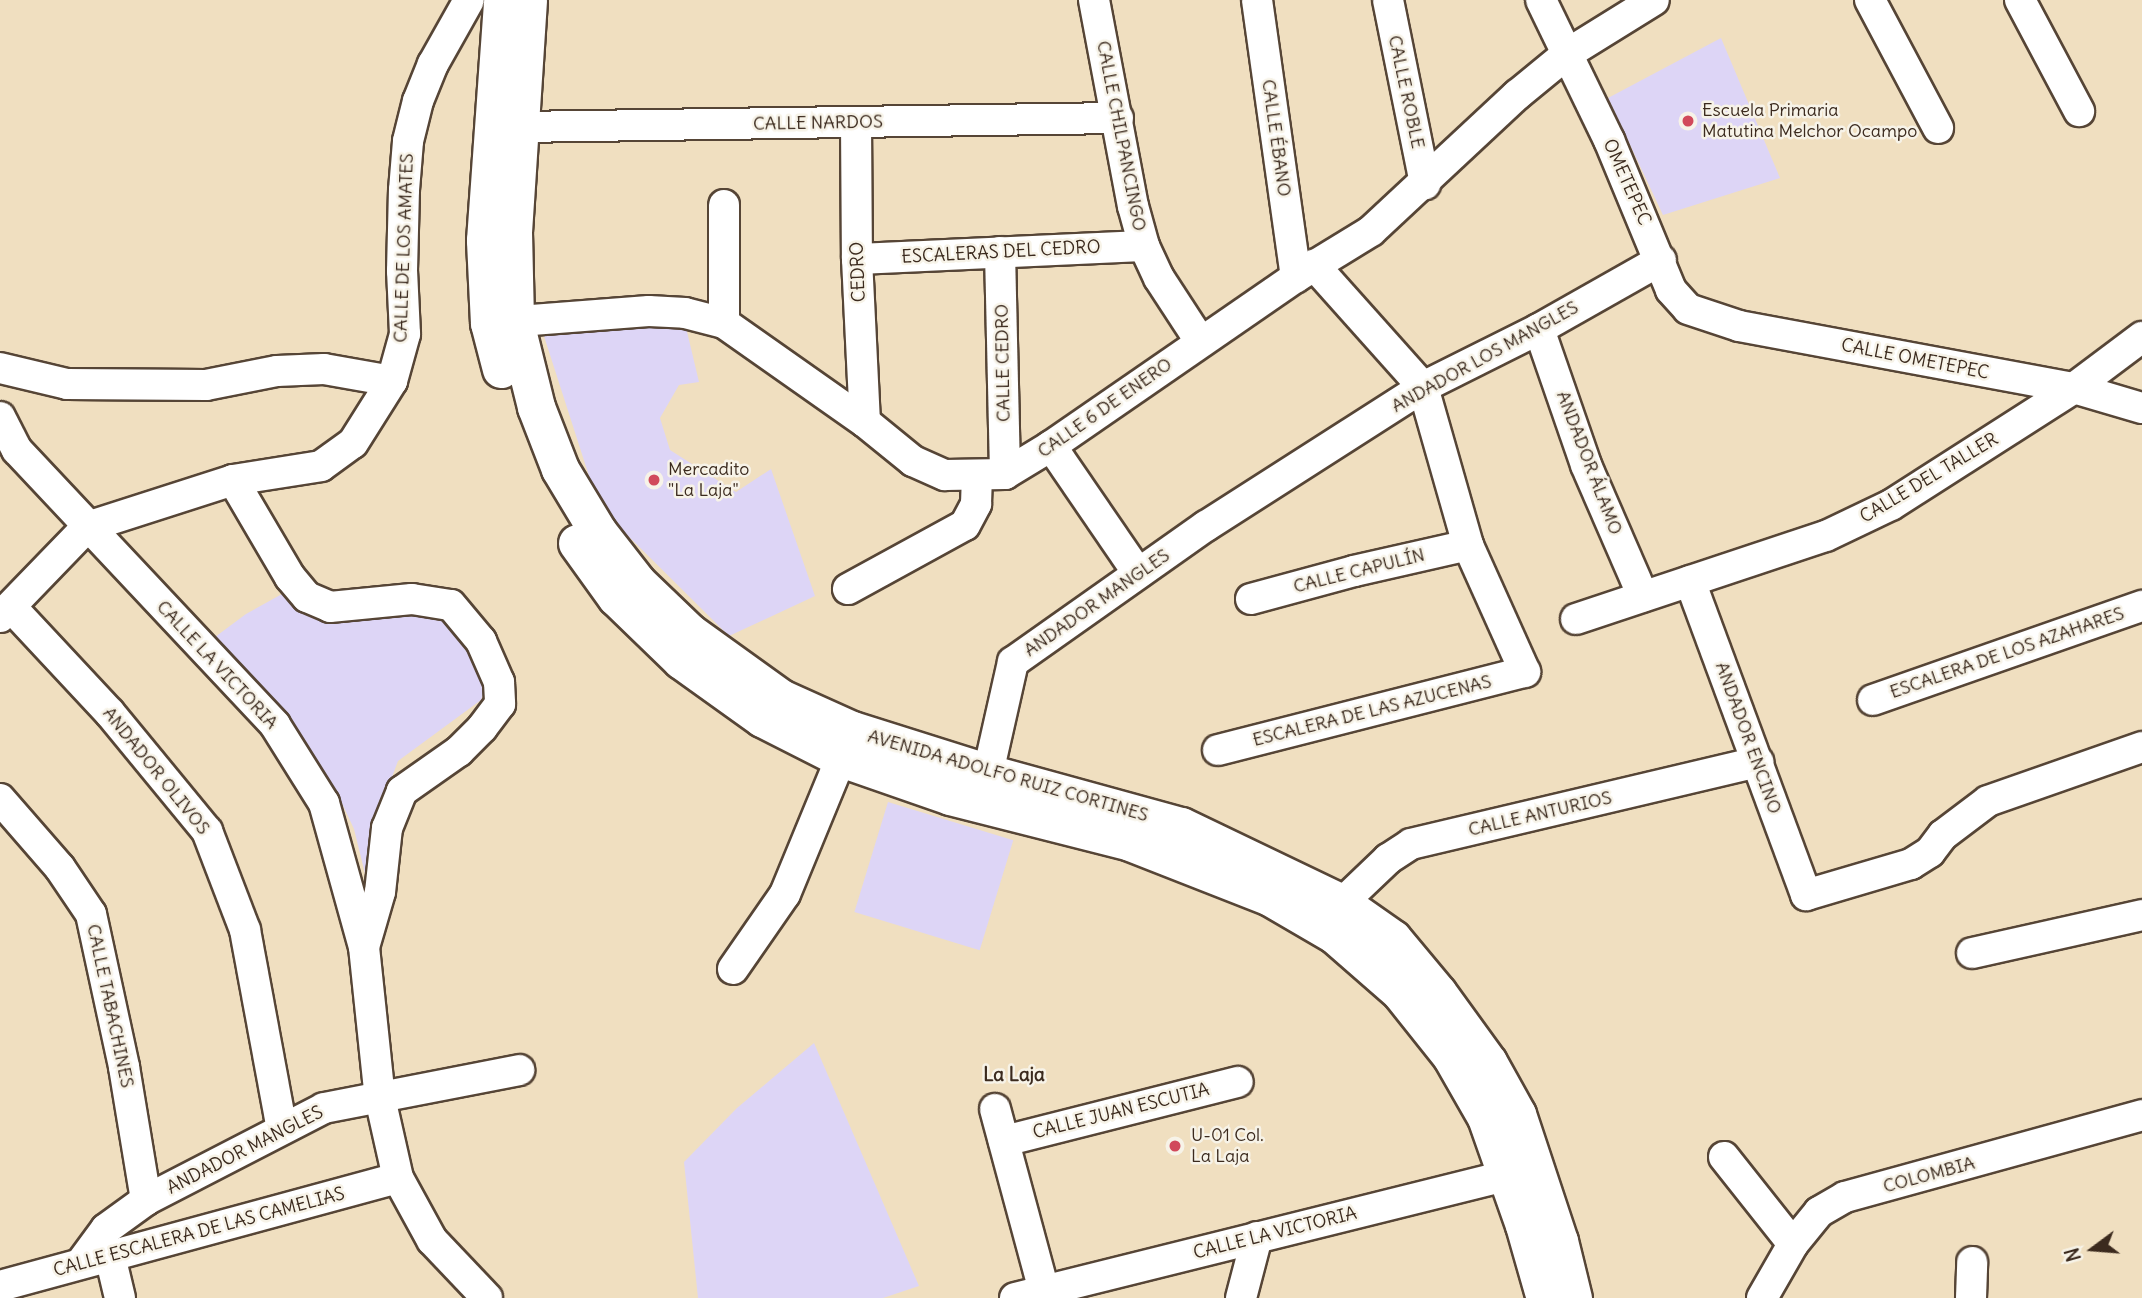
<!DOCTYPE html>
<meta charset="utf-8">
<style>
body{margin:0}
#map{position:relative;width:2142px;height:1298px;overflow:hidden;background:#f0dfc0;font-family:Delius,sans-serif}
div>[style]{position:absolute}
.built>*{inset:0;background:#ddd5f6;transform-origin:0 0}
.roads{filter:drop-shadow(2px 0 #564536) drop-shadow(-2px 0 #564536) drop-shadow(0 2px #564536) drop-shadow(0 -2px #564536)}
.minor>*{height:30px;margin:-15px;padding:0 15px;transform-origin:15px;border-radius:15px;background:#fff}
.major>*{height:37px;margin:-18.5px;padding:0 18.5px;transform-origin:18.5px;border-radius:18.5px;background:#fff}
.dots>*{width:19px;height:19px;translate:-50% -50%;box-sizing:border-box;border:4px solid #f7f3e8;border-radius:50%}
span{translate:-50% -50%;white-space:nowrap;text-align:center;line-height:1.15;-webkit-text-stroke:5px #f7f3e8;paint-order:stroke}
.street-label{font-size:18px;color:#3b2a1e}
.poi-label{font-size:18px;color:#3b2a1e}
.left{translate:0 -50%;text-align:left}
.neighbourhood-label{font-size:19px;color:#3b2a1e;font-weight:700}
.north{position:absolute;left:2058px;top:1214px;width:70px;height:70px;-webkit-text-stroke:5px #f7f3e8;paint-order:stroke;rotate:254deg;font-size:19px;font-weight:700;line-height:28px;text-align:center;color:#3b2a1e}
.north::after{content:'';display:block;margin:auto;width:24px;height:32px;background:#3b2a1e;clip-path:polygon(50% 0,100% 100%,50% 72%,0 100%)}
</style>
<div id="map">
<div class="built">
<i style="clip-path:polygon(1721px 38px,1780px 178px,1663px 215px,1608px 98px)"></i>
<i style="clip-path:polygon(684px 319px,699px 382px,679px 385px,660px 418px,670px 450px,736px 492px,771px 469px,815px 596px,729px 636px,599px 507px,542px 330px)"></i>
<i style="clip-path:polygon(291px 589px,449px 607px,486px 686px,481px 700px,398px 761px,375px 822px,371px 898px,354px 829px,340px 799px,287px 716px,211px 640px,246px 614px)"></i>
<i style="left:888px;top:802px;width:131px;height:115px;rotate:17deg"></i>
<i style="clip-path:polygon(814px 1043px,919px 1286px,883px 1298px,698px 1298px,684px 1162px,737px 1108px)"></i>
</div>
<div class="roads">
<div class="minor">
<i style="left:1094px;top:0;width:210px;rotate:79.3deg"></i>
<i style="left:1133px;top:206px;width:41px;rotate:74.6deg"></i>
<i style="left:1144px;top:246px;width:35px;rotate:65deg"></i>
<i style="left:1159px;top:278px;width:75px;rotate:56.9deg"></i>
<i style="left:1257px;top:0;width:280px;rotate:82deg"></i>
<i style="left:1388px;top:0;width:188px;rotate:78.6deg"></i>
<i style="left:1541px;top:0;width:156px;rotate:64.1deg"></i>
<i style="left:1609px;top:140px;width:162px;rotate:67.5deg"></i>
<i style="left:1671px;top:290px;width:25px;rotate:48deg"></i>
<i style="left:1688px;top:309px;width:54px;rotate:18.4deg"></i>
<i style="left:1739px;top:326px;width:341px;rotate:10.5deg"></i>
<i style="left:2074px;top:388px;width:71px;rotate:16.4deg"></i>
<i style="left:1870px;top:0;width:145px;rotate:62deg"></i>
<i style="left:2020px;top:0;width:126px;rotate:62deg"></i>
<i style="left:856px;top:123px;width:136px;rotate:89.6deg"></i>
<i style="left:857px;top:259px;width:163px;rotate:87.2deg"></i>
<i style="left:518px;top:127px;width:600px;rotate:-0.86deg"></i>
<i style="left:724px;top:205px;width:118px;rotate:90deg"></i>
<i style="left:1000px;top:252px;width:222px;rotate:88.7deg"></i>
<i style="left:857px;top:259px;width:287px;rotate:-2.6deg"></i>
<i style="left:493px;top:323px;width:156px;rotate:-4.4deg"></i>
<i style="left:649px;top:311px;width:36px;rotate:3deg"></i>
<i style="left:685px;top:313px;width:40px;rotate:14.4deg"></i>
<i style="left:724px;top:323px;width:172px;rotate:35.1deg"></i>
<i style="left:865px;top:422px;width:62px;rotate:39.1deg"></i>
<i style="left:913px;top:461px;width:35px;rotate:24deg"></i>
<i style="left:945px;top:475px;width:60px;rotate:-1deg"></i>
<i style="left:1005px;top:474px;width:54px;rotate:-31.3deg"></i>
<i style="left:1051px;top:446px;width:298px;rotate:-34.6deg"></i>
<i style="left:1296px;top:277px;width:88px;rotate:-31.5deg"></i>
<i style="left:1371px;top:231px;width:200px;rotate:-43deg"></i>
<i style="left:1517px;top:95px;width:65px;rotate:-39.4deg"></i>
<i style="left:1567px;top:54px;width:102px;rotate:-31.8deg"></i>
<i style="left:1539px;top:329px;width:144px;rotate:70.9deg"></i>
<i style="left:1586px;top:465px;width:143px;rotate:66.5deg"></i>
<i style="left:0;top:368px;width:69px;rotate:13.4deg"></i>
<i style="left:67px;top:384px;width:139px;rotate:0.4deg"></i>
<i style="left:206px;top:385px;width:72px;rotate:-11.2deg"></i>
<i style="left:277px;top:371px;width:47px;rotate:-2.4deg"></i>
<i style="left:324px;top:369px;width:69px;rotate:10deg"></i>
<i style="left:0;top:417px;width:37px;rotate:63deg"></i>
<i style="left:17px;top:450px;width:377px;rotate:46.8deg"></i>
<i style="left:275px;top:725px;width:92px;rotate:57.9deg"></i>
<i style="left:324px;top:803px;width:149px;rotate:74.5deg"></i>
<i style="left:364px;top:947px;width:152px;rotate:84deg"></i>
<i style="left:380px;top:1098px;width:82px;rotate:77.3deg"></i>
<i style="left:398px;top:1178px;width:71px;rotate:61.3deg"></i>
<i style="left:432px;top:1240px;width:80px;rotate:46.5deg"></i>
<i style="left:1051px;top:446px;width:154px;rotate:55.6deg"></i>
<i style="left:233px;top:480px;width:113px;rotate:59.6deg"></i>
<i style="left:290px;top:577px;width:26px;rotate:50deg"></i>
<i style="left:307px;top:597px;width:25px;rotate:23deg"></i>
<i style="left:330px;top:607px;width:82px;rotate:-5.6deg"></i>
<i style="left:412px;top:599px;width:39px;rotate:9deg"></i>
<i style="left:451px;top:605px;width:47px;rotate:50.2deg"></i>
<i style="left:481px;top:641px;width:45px;rotate:66.3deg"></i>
<i style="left:499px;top:682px;width:22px;rotate:87deg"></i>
<i style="left:500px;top:704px;width:30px;rotate:127deg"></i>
<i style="left:482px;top:728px;width:33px;rotate:135deg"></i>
<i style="left:459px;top:751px;width:70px;rotate:144.9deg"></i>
<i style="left:402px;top:791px;width:40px;rotate:112deg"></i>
<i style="left:387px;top:828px;width:64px;rotate:96.2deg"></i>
<i style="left:380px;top:892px;width:57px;rotate:106.2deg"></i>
<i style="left:1690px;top:581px;width:335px;rotate:69.7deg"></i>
<i style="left:1806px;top:895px;width:109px;rotate:-16.4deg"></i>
<i style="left:1911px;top:864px;width:22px;rotate:-32deg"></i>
<i style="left:1930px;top:852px;width:21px;rotate:-53deg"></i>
<i style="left:1943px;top:835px;width:56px;rotate:-37.1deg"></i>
<i style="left:1988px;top:801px;width:163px;rotate:-19.3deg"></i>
<i style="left:848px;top:589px;width:133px;rotate:-28.7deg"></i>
<i style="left:965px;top:525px;width:24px;rotate:-62deg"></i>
<i style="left:976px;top:504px;width:27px;rotate:-88deg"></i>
<i style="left:1251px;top:599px;width:107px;rotate:-15.2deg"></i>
<i style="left:1354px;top:571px;width:117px;rotate:-12.8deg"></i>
<i style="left:11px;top:607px;width:145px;rotate:47deg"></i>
<i style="left:110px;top:713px;width:153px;rotate:50.6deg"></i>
<i style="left:207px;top:831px;width:106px;rotate:69deg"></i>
<i style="left:245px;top:930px;width:202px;rotate:79.5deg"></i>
<i style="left:0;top:617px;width:125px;rotate:-46deg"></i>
<i style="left:87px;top:527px;width:153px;rotate:-17.8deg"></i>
<i style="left:233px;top:480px;width:89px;rotate:-9deg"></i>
<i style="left:321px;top:466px;width:39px;rotate:-36deg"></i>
<i style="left:353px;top:443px;width:73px;rotate:-57.8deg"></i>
<i style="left:392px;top:381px;width:49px;rotate:-74.5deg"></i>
<i style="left:405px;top:334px;width:63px;rotate:-92.7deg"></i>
<i style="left:402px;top:271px;width:81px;rotate:-88.6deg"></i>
<i style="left:404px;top:190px;width:49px;rotate:-85.3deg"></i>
<i style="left:408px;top:141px;width:41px;rotate:-76deg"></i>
<i style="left:418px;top:101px;width:40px;rotate:-68deg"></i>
<i style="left:433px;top:64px;width:73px;rotate:-60.6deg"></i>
<i style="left:1576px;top:619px;width:263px;rotate:-18.4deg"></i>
<i style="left:1826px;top:536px;width:72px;rotate:-25.5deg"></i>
<i style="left:1891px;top:505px;width:217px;rotate:-32.6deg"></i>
<i style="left:2074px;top:388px;width:85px;rotate:-36.9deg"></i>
<i style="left:1873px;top:700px;width:285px;rotate:-19.3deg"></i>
<i style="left:1218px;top:750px;width:317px;rotate:-14.3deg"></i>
<i style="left:1525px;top:672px;width:139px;rotate:-114.2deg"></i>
<i style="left:1468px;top:545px;width:164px;rotate:-105.9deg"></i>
<i style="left:1423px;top:387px;width:164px;rotate:-131.8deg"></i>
<i style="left:988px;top:773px;width:114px;rotate:-77.3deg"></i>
<i style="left:1013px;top:662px;width:236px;rotate:-35.2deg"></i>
<i style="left:1206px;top:526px;width:258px;rotate:-32.6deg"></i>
<i style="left:1423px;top:387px;width:130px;rotate:-26.6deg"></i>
<i style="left:1539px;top:329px;width:140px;rotate:-29.5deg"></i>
<i style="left:0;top:799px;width:91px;rotate:49deg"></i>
<i style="left:60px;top:868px;width:55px;rotate:56deg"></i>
<i style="left:91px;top:914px;width:157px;rotate:77.8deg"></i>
<i style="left:124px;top:1067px;width:135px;rotate:80.6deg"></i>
<i style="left:1342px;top:903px;width:64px;rotate:-43.7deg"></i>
<i style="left:1388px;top:859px;width:27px;rotate:-33deg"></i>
<i style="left:1411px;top:844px;width:357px;rotate:-13.3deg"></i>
<i style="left:1972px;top:953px;width:174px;rotate:-12.6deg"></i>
<i style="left:733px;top:969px;width:91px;rotate:-55.3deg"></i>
<i style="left:785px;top:894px;width:147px;rotate:-67.6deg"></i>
<i style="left:995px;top:1109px;width:188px;rotate:74.9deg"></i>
<i style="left:1004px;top:1141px;width:241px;rotate:-14.2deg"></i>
<i style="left:1724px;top:1157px;width:111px;rotate:51.6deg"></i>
<i style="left:110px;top:1256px;width:43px;rotate:76.6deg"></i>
<i style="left:81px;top:1263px;width:42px;rotate:-53.7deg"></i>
<i style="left:106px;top:1229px;width:49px;rotate:-35.9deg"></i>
<i style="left:146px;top:1200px;width:200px;rotate:-27.3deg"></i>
<i style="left:324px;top:1108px;width:199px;rotate:-11deg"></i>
<i style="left:0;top:1286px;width:412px;rotate:-15.2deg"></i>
<i style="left:1015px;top:1298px;width:530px;rotate:-13.98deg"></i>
<i style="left:1241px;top:1298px;width:63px;rotate:-75.3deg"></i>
<i style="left:1762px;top:1298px;width:62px;rotate:-60.1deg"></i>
<i style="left:1793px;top:1244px;width:41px;rotate:-50.9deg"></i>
<i style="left:1819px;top:1212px;width:30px;rotate:-30deg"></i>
<i style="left:1845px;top:1197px;width:308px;rotate:-15.4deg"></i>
<i style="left:1971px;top:1298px;width:36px;rotate:-88deg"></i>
</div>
<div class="major">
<i style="left:528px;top:0;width:232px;rotate:93.7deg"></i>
<i style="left:513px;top:232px;width:90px;rotate:88.7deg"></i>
<i style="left:515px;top:322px;width:88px;rotate:76.1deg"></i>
<i style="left:536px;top:407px;width:66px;rotate:68.8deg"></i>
<i style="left:560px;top:469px;width:74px;rotate:58.9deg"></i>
<i style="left:598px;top:532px;width:63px;rotate:52deg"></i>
<i style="left:637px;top:582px;width:72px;rotate:43.9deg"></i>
<i style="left:689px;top:632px;width:113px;rotate:35.7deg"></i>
<i style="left:781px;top:698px;width:78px;rotate:24.3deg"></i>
<i style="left:852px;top:730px;width:143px;rotate:17.5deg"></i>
<i style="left:988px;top:773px;width:200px;rotate:15.4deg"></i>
<i style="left:1181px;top:826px;width:178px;rotate:25.6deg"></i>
<i style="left:1342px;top:903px;width:62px;rotate:35.2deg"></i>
<i style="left:1393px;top:939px;width:70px;rotate:50.2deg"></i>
<i style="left:1438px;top:993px;width:85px;rotate:54.1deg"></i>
<i style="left:1488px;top:1062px;width:60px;rotate:60.9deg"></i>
<i style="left:1517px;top:1114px;width:134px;rotate:71.7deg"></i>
<i style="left:1559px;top:1241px;width:59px;rotate:76.2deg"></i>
<i style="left:501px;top:369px;width:48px;rotate:-104.6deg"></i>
<i style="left:489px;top:323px;width:83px;rotate:-92.8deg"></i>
<i style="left:485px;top:240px;width:241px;rotate:-85.9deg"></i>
<i style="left:577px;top:543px;width:67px;rotate:54.2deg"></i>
<i style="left:616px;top:597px;width:91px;rotate:44.1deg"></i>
<i style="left:681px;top:660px;width:100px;rotate:35.6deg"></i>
<i style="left:762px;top:718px;width:89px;rotate:26.9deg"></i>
<i style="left:841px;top:758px;width:115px;rotate:19.2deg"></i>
<i style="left:950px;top:796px;width:186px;rotate:14.3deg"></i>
<i style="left:1130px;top:842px;width:150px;rotate:21.4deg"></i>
<i style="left:1270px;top:897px;width:75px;rotate:30.3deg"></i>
<i style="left:1335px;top:935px;width:86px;rotate:41.2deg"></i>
<i style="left:1400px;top:992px;width:82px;rotate:51.4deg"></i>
<i style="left:1451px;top:1056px;width:70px;rotate:60.2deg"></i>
<i style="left:1486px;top:1117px;width:114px;rotate:70.6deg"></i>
<i style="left:1524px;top:1225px;width:76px;rotate:74deg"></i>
</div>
</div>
<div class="dots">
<i style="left:1688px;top:121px;background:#d1495b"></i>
<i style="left:654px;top:480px;background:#d1495b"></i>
<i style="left:1175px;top:1146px;background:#d1495b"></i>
</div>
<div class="street-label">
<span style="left:1406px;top:92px;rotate:78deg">CALLE ROBLE</span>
<span style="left:818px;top:123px;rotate:-1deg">CALLE NARDOS</span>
<span style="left:1121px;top:136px;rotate:79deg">CALLE CHILPANCINGO</span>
<span style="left:1276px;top:138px;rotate:82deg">CALLE ÉBANO</span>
<span style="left:1627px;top:182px;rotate:66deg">OMETEPEC</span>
<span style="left:404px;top:248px;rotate:-88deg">CALLE DE LOS AMATES</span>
<span style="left:1001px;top:252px;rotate:-3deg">ESCALERAS DEL CEDRO</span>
<span style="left:858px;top:272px;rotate:-92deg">CEDRO</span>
<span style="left:1485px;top:357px;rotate:-29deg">ANDADOR LOS MANGLES</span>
<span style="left:1915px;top:359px;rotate:11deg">CALLE OMETEPEC</span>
<span style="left:1003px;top:363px;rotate:-91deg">CALLE CEDRO</span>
<span style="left:1105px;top:408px;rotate:-35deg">CALLE 6 DE ENERO</span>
<span style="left:1589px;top:463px;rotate:69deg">ANDADOR ÁLAMO</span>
<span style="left:1929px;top:478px;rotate:-31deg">CALLE DEL TALLER</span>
<span style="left:1359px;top:571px;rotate:-14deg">CALLE CAPULÍN</span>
<span style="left:1097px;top:603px;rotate:-35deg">ANDADOR MANGLES</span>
<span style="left:2007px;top:653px;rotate:-19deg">ESCALERA DE LOS AZAHARES</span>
<span style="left:217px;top:665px;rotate:47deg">CALLE LA VICTORIA</span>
<span style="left:1372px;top:711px;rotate:-14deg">ESCALERA DE LAS AZUCENAS</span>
<span style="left:1748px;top:738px;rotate:70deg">ANDADOR ENCINO</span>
<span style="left:156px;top:771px;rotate:51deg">ANDADOR OLIVOS</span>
<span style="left:1008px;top:776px;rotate:16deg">AVENIDA ADOLFO RUIZ CORTINES</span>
<span style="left:1540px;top:814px;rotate:-13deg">CALLE ANTURIOS</span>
<span style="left:110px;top:1006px;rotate:78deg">CALLE TABACHINES</span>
<span style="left:1121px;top:1111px;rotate:-14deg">CALLE JUAN ESCUTIA</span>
<span style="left:245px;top:1150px;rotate:-27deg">ANDADOR MANGLES</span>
<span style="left:1929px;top:1175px;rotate:-15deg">COLOMBIA</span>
<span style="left:199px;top:1232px;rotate:-15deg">CALLE ESCALERA DE LAS CAMELIAS</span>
<span style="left:1275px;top:1233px;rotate:-14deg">CALLE LA VICTORIA</span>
</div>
<div class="poi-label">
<span class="left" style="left:1702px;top:121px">Escuela Primaria<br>Matutina Melchor Ocampo</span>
<span class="left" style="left:668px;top:480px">Mercadito<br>"La Laja"</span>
<span class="left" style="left:1191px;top:1146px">U-01 Col.<br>La Laja</span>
</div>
<div class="neighbourhood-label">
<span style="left:1014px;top:1075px">La Laja</span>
</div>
<div class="north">N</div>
</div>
